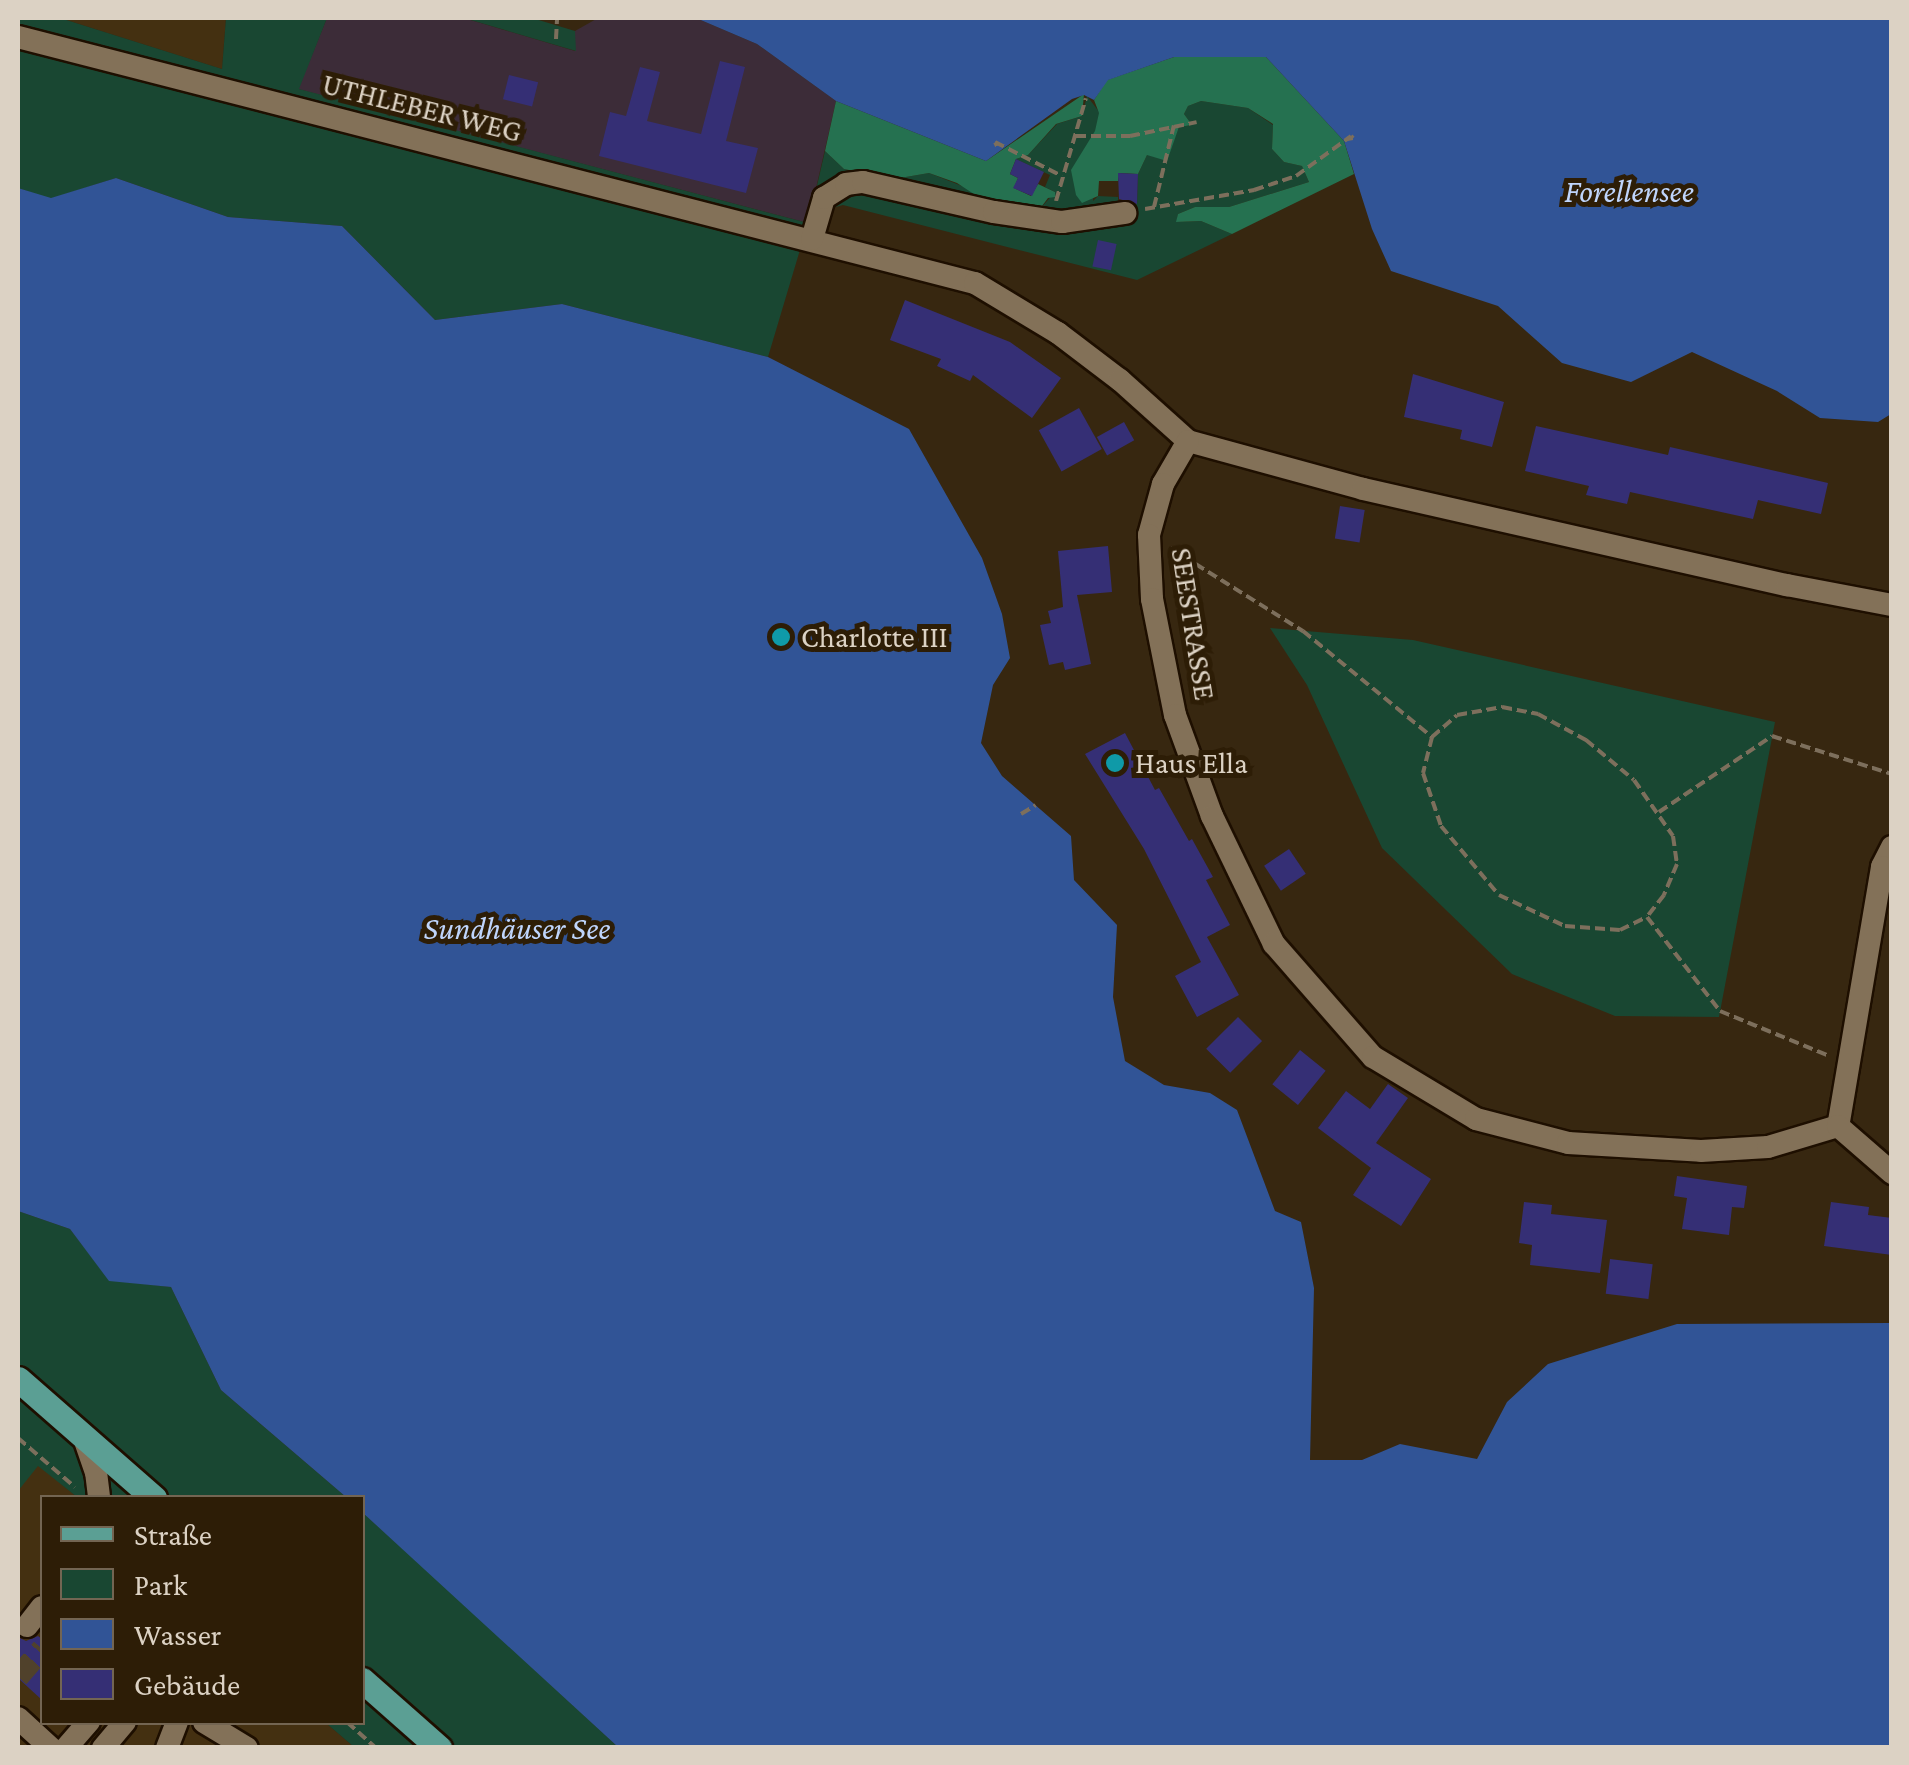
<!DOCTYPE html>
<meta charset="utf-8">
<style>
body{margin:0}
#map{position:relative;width:1909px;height:1765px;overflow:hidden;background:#372710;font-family:"Crimson Pro",serif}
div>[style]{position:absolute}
.commercial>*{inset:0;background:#3c2c38}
.built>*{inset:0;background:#443011}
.green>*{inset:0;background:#194732}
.forest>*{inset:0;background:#257150}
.water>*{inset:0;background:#315496}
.building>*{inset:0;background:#352f75;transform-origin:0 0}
.minor-tunnel>*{height:22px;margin-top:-11px;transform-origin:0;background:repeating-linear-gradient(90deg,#50412b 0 22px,transparent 0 33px)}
.path>*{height:4px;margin-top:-2px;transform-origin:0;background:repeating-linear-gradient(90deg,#7d6f5c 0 10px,transparent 0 15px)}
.roads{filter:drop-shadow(2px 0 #1e0f00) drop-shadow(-2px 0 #1e0f00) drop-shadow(0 2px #1e0f00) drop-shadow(0 -2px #1e0f00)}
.minor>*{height:22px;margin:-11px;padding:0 11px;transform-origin:11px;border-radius:11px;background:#837158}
.major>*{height:25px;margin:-12.5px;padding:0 12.5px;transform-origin:12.5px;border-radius:12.5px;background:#5b9f94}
.dots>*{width:28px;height:28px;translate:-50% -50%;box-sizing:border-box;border:5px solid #2d1d06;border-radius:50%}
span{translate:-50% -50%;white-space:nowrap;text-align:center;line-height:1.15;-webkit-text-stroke:10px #2d1d06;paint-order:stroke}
.street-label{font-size:30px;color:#dcd2c4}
.poi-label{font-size:30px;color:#dcd2c4}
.left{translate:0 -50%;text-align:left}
.water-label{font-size:32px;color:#bfd5fc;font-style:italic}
.frame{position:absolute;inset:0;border:20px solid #dcd2c4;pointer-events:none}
.legend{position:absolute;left:40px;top:1495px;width:325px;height:230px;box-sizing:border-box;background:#2d1d06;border:2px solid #736552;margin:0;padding:12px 18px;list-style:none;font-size:30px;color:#dcd2c4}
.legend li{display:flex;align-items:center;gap:20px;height:50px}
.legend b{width:50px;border:2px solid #736552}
</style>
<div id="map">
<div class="commercial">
<i style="clip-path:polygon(327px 18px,464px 18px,575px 51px,575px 31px,598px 18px,696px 18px,757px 44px,836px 101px,808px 223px,298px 89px)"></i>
</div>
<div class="built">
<i style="clip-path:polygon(60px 18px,226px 18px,222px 69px)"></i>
<i style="clip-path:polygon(18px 1448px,77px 1497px,42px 1498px,42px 1722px,326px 1723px,354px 1747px,18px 1747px)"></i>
</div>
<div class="green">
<i style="clip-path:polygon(18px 18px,60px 18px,222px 69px,226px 18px,327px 18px,299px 89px,808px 223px,768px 357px,562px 304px,435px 320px,342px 226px,228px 217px,116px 178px,50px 199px,18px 188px)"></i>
<i style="clip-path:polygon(464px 18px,532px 18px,575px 31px,576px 51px)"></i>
<i style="clip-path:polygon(1087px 96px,1100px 113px,1093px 201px,1098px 196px,1118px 197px,1118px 204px,1137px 204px,1138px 174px,1147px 155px,1173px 142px,1179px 127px,1192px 125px,1184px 114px,1188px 106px,1201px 101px,1248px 108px,1273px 125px,1272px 149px,1284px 162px,1302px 166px,1309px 182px,1229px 207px,1195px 207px,1178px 214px,1177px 222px,1201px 221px,1232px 234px,1137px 280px,843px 205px,825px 210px,812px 207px,825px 151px,844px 169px,894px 179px,929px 173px,1000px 201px,1039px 210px,1055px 192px,1045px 187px,1050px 175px,1016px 159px,1028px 155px,1057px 124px,1082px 116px)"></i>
<i style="clip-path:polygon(1270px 628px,1413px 640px,1775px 722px,1719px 1017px,1615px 1016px,1512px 974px,1382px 848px,1307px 685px)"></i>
<i style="clip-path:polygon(18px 1211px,70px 1229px,109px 1280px,171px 1287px,221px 1390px,346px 1497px,77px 1497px,38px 1466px,18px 1491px)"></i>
<i style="clip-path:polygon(363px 1513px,446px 1588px,618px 1747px,354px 1747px,326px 1723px,362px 1722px)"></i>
</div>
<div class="forest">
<i style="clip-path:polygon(1174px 57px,1266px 57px,1344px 141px,1354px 174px,1232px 234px,1201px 221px,1176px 222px,1178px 214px,1195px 207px,1229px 207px,1309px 182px,1302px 166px,1284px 162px,1272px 149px,1273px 124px,1248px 108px,1201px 101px,1188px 106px,1184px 114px,1192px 125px,1179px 127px,1167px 161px,1147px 155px,1138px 174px,1119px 173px,1118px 181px,1099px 181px,1098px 196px,1082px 203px,1076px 195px,1071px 170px,1095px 131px,1099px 113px,1094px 100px,1107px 80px)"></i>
<i style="clip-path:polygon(1084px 94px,1082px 116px,1056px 124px,1028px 155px,1016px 159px,1010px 174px,1018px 178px,1014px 188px,1031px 196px,1038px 184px,1055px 192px,1055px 197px,1048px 198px,1039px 210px,980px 198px,957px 183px,929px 173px,894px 179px,844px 169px,825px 151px,836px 101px,986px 161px)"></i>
</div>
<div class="water">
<i style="clip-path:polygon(696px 18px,1891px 18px,1891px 414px,1878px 422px,1820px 418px,1777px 391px,1692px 352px,1631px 382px,1562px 363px,1498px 306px,1391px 271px,1372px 229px,1344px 141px,1266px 57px,1174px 57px,1108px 80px,1094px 100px,1084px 95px,1072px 99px,986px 161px,836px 101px,757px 44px)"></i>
<i style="clip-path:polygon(116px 178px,228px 217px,342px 226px,435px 320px,562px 304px,768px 357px,909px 429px,982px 558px,1002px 614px,1010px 658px,993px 685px,981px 743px,1002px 776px,1071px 836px,1074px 880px,1117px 925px,1113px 997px,1125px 1061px,1164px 1085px,1210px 1093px,1237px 1110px,1275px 1211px,1301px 1222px,1314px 1288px,1310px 1460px,1362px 1460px,1400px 1444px,1477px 1459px,1507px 1402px,1548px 1364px,1677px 1324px,1891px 1323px,1891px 1747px,618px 1747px,363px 1513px,362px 1498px,346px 1497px,221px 1390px,171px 1287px,109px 1281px,70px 1229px,18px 1211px,18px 188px,51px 198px)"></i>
</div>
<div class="building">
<i style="clip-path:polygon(720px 61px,745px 67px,726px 141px,758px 148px,746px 193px,599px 156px,610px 112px,626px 116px,640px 67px,660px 72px,647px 121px,701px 134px)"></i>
<i style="left:509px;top:75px;width:30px;height:25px;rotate:14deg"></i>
<i style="clip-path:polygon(1016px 159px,1044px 172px,1032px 196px,1013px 188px,1018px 178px,1010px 174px)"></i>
<i style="clip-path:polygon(1118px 173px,1138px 174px,1137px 204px,1119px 199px)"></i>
<i style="left:1098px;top:240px;width:19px;height:27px;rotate:12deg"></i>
<i style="clip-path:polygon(905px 300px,1010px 342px,1061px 378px,1032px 418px,973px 375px,970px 381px,937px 366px,941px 359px,890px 340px)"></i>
<i style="clip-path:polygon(1413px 374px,1504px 402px,1492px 447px,1460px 439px,1462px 430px,1404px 417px)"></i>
<i style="left:1079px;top:408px;width:47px;height:46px;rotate:61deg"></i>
<i style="left:1124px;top:422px;width:21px;height:31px;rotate:61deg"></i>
<i style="clip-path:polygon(1536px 426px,1668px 455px,1670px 447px,1828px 483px,1821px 514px,1758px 500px,1753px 519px,1630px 492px,1627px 504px,1586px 495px,1589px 486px,1525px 471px)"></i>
<i style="left:1340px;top:506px;width:25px;height:33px;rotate:9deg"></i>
<i style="clip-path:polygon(1108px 546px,1112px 592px,1077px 595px,1091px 664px,1065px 670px,1063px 662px,1049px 665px,1040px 625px,1051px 623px,1048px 611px,1063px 607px,1058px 551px)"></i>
<i style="clip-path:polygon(1125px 733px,1155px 790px,1159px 788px,1189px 841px,1192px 839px,1213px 877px,1206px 880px,1230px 925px,1207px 937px,1239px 995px,1197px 1017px,1175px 976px,1201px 962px,1144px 849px,1085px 754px)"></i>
<i style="left:1289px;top:849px;width:30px;height:30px;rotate:56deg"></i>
<i style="left:1238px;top:1017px;width:34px;height:45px;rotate:45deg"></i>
<i style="left:1300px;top:1050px;width:33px;height:44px;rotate:39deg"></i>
<i style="clip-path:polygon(1388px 1084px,1408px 1098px,1376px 1143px,1431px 1179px,1401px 1226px,1353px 1195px,1371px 1168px,1318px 1128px,1346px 1091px,1370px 1109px)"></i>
<i style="clip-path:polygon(1677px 1176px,1747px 1186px,1744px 1208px,1732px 1207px,1729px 1235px,1682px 1229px,1687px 1198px,1674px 1196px)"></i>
<i style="clip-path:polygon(1524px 1202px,1552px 1205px,1551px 1214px,1607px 1220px,1600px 1273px,1530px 1265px,1532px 1245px,1519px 1243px)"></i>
<i style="clip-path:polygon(1831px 1202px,1869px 1207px,1868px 1215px,1892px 1218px,1892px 1255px,1824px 1246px)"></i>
<i style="left:1610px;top:1259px;width:43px;height:35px;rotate:7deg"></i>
<i style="clip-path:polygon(38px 1636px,42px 1639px,42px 1700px,18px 1678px,18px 1637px,26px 1641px)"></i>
</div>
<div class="minor-tunnel">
<i style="left:18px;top:1677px;width:37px;rotate:-49deg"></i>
</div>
<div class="path">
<i style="left:556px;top:39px;width:21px;rotate:-87deg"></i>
<i style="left:1076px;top:136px;width:54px"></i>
<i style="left:1130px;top:136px;width:68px;rotate:-11.8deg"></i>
<i style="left:997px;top:146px;width:4px;rotate:-117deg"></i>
<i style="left:995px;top:142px;width:75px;rotate:26.9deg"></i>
<i style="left:1056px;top:201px;width:107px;rotate:-73.8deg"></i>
<i style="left:1154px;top:207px;width:84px;rotate:-76.3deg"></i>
<i style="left:1145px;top:209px;width:111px;rotate:-9.9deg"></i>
<i style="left:1254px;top:190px;width:44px;rotate:-18.4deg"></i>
<i style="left:1296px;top:176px;width:68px;rotate:-36deg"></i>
<i style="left:1351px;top:136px;width:3px;rotate:45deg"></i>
<i style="left:1353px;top:138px;width:6px;rotate:171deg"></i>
<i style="left:1170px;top:548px;width:157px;rotate:32deg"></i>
<i style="left:1303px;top:631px;width:167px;rotate:39.4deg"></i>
<i style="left:1432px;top:737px;width:37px;rotate:104deg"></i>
<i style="left:1423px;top:773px;width:56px;rotate:71.2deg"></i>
<i style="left:1441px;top:826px;width:90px;rotate:50deg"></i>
<i style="left:1499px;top:895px;width:73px;rotate:25.2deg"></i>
<i style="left:1565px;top:926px;width:55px;rotate:4.2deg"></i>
<i style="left:1620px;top:930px;width:30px;rotate:-26deg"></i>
<i style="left:1647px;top:917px;width:119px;rotate:52.2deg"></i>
<i style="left:1720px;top:1011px;width:116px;rotate:22.4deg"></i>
<i style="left:1432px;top:737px;width:33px;rotate:-41deg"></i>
<i style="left:1457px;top:715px;width:46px;rotate:-10.1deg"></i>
<i style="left:1502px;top:707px;width:37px;rotate:11deg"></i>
<i style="left:1538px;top:714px;width:55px;rotate:28.4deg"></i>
<i style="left:1586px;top:740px;width:62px;rotate:39.8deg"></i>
<i style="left:1634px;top:780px;width:68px;rotate:55.1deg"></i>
<i style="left:1673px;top:836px;width:28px;rotate:82deg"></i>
<i style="left:1677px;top:864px;width:34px;rotate:113deg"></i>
<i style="left:1664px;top:895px;width:28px;rotate:128deg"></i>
<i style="left:1659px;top:812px;width:136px;rotate:-33.9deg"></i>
<i style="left:1772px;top:736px;width:126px;rotate:17.6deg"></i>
<i style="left:1021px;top:814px;width:17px;rotate:-31deg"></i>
<i style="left:18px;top:1438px;width:75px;rotate:40.7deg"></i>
<i style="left:347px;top:1722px;width:39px;rotate:42deg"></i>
</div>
<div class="roads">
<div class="minor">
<i style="left:18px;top:37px;width:988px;rotate:14.42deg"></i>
<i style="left:975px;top:283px;width:97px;rotate:31.1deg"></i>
<i style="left:1058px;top:333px;width:78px;rotate:37.2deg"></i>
<i style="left:1120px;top:380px;width:91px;rotate:41.9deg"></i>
<i style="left:1188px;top:441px;width:181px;rotate:15.3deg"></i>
<i style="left:1363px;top:489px;width:435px;rotate:12.8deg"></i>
<i style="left:1787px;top:585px;width:107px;rotate:10.8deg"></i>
<i style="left:812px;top:239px;width:43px;rotate:-73.7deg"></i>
<i style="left:824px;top:198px;width:26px;rotate:-32deg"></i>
<i style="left:846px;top:184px;width:17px;rotate:-7deg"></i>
<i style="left:863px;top:182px;width:134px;rotate:12.9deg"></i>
<i style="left:994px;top:212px;width:69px;rotate:8.4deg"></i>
<i style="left:1062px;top:222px;width:64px;rotate:-8.1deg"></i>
<i style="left:1188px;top:441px;width:50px;rotate:120.2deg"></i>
<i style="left:1163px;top:484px;width:53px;rotate:105.4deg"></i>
<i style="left:1149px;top:535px;width:64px;rotate:87.3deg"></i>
<i style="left:1152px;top:599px;width:118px;rotate:78.8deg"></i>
<i style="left:1175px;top:715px;width:108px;rotate:69.9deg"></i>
<i style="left:1212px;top:816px;width:142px;rotate:64.2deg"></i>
<i style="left:1274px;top:944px;width:150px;rotate:48.8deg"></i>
<i style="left:1373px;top:1057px;width:120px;rotate:31deg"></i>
<i style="left:1476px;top:1119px;width:95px;rotate:14.6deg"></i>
<i style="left:1568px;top:1143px;width:133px;rotate:3.4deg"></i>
<i style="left:1701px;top:1151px;width:67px;rotate:-3.4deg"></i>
<i style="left:1768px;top:1147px;width:73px;rotate:-16.7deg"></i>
<i style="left:1892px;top:847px;width:22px;rotate:117deg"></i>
<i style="left:1882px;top:867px;width:263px;rotate:99.6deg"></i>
<i style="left:1838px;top:1126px;width:72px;rotate:41deg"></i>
<i style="left:84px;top:1438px;width:36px;rotate:71deg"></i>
<i style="left:96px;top:1472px;width:26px;rotate:83deg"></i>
<i style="left:27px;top:1626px;width:24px;rotate:-52deg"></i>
<i style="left:18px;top:1718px;width:45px;rotate:42.3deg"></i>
<i style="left:204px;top:1722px;width:50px;rotate:31.2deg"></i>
<i style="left:66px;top:1748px;width:35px;rotate:-49deg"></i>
<i style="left:103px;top:1748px;width:34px;rotate:-50deg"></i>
<i style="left:167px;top:1748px;width:28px;rotate:-69deg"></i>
</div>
<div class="major">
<i style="left:18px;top:1379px;width:181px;rotate:41.2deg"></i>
<i style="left:362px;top:1680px;width:103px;rotate:41.4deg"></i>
</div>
</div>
<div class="dots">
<i style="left:781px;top:637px;background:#0f9aa8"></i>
<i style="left:1115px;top:763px;background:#0f9aa8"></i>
</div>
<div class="street-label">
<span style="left:422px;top:108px;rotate:14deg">UTHLEBER WEG</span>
<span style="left:1193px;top:624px;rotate:81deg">SEESTRASSE</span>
</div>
<div class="poi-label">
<span class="left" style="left:801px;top:637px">Charlotte III</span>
<span class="left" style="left:1135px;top:763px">Haus Ella</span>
</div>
<div class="water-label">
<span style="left:1629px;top:191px">Forellensee</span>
<span style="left:517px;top:928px">Sundhäuser See</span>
</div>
<div class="frame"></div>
<ul class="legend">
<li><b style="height:12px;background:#5b9f94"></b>Straße</li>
<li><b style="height:28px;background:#194732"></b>Park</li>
<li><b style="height:28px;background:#315496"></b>Wasser</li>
<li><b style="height:28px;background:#352f75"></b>Gebäude</li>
</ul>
</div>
